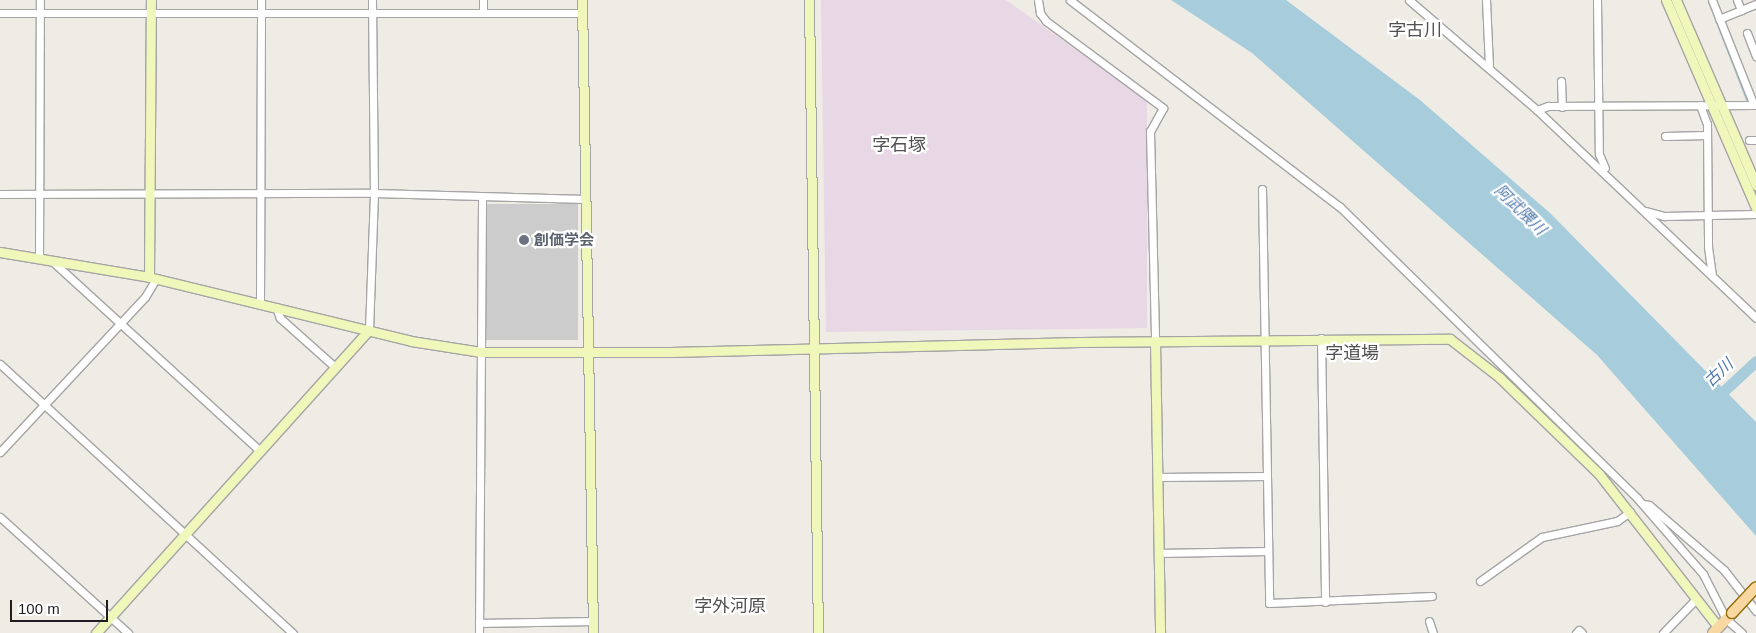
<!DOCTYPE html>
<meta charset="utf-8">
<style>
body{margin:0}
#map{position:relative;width:1756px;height:633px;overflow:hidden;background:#efece5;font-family:Arial,"Noto Sans JP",sans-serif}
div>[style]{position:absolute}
.industrial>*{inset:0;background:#e8d7e4}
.religious>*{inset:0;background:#ccc;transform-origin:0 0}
.water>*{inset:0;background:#a7ccdb}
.stream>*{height:2px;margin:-1px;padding:0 1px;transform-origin:1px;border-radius:1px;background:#a7ccdb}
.river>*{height:11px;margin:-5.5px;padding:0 5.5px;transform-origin:5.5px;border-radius:5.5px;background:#a7ccdb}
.roads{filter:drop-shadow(1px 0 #a5a5a5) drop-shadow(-1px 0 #a5a5a5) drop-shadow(0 1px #a5a5a5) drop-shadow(0 -1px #a5a5a5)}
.street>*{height:7px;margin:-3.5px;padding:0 3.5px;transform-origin:3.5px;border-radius:3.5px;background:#fff}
.secondary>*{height:9px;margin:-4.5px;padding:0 4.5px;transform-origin:4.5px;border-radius:4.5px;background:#f0f7bb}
.primary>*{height:10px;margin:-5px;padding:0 5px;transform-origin:5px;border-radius:5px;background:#f8d7a1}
.bridges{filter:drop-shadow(1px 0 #926b06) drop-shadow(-1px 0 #926b06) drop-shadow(0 1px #926b06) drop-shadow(0 -1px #926b06)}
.primary-bridge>*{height:10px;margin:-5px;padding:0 5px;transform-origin:5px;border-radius:5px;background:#f8d7a1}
.dots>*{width:14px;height:14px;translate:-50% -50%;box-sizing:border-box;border:2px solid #fff;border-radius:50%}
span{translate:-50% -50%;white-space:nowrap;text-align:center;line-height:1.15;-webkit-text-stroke:4.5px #fff;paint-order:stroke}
.worship-label{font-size:15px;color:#5b616d;font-weight:700}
.left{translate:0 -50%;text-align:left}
.water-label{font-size:16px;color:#4e77aa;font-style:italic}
.quarter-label{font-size:18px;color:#515151}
.scale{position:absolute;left:10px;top:600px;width:98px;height:22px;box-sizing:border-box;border:2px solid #1e1e1e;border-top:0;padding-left:6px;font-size:15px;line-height:18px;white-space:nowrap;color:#1e1e1e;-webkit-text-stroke:4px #fff;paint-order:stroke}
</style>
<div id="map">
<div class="industrial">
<i style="clip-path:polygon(821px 0,1006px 0,1147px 100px,1147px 328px,826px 332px)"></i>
</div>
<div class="religious">
<i style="left:485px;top:204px;width:93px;height:136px"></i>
</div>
<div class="water">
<i style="clip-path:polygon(1171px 0,1286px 0,1420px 100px,1550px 213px,1756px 422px,1756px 536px,1597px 355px,1252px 53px)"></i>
</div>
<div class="stream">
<i style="left:1709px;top:2px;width:108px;rotate:68.9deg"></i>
</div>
<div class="river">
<i style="left:1713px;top:401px;width:59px;rotate:-42.9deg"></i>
</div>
<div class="roads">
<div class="street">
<i style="left:483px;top:0;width:12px;rotate:90deg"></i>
<i style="left:1038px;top:0;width:13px;rotate:81deg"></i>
<i style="left:1040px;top:13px;width:10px;rotate:53deg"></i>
<i style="left:1046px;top:21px;width:146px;rotate:36.6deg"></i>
<i style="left:1163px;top:108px;width:26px;rotate:119deg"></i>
<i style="left:1150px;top:131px;width:210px;rotate:88.6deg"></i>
<i style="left:1070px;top:0;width:340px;rotate:37.5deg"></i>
<i style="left:1340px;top:207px;width:416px;rotate:44.4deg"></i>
<i style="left:1637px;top:498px;width:101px;rotate:49deg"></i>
<i style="left:1703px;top:574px;width:51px;rotate:62.9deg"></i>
<i style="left:1726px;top:619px;width:21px;rotate:41deg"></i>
<i style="left:1409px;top:0;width:169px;rotate:40.7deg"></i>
<i style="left:1537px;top:110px;width:302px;rotate:43.5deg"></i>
<i style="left:1486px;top:0;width:67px;rotate:87.4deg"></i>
<i style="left:1597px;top:0;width:154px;rotate:89.3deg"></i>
<i style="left:1599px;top:154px;width:15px;rotate:67deg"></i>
<i style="left:1712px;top:0;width:111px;rotate:68.3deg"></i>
<i style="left:1737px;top:0;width:11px;rotate:68deg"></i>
<i style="left:1741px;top:10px;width:16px;rotate:-22deg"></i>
<i style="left:0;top:13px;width:582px"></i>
<i style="left:1719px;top:19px;width:24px;rotate:-22deg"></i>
<i style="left:1747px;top:33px;width:25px;rotate:69deg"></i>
<i style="left:1561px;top:81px;width:26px;rotate:88deg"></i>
<i style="left:1700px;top:105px;width:20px;rotate:70deg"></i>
<i style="left:1707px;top:124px;width:123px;rotate:89.5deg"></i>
<i style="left:1708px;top:247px;width:29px;rotate:82deg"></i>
<i style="left:1537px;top:110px;width:12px;rotate:-20deg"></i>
<i style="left:1548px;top:106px;width:208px;rotate:-0.3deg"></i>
<i style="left:1665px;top:136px;width:42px;rotate:-1.4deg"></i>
<i style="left:1749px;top:140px;width:7px"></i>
<i style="left:1262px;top:189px;width:414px;rotate:89deg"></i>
<i style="left:1269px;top:603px;width:163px;rotate:-2.5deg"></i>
<i style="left:0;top:194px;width:374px;rotate:-0.2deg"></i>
<i style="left:374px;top:193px;width:211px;rotate:1.6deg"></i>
<i style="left:1646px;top:211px;width:19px;rotate:16deg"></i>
<i style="left:1664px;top:216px;width:92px;rotate:-1.2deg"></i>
<i style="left:39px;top:259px;width:259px;rotate:-89.8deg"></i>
<i style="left:52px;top:261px;width:280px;rotate:42.4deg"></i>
<i style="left:260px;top:303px;width:303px;rotate:-89.8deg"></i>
<i style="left:276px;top:307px;width:12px;rotate:70deg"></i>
<i style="left:280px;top:318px;width:74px;rotate:41.7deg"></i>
<i style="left:369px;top:330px;width:137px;rotate:-87.9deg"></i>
<i style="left:374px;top:193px;width:193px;rotate:-90.6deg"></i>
<i style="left:1321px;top:338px;width:264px;rotate:89.1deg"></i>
<i style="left:0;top:364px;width:398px;rotate:42.6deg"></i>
<i style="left:0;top:452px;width:212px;rotate:-46.9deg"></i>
<i style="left:145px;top:297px;width:21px;rotate:-59deg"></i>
<i style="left:1157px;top:477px;width:110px;rotate:-0.5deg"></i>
<i style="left:1643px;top:504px;width:6px;rotate:9deg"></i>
<i style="left:1649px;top:505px;width:99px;rotate:40.9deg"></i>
<i style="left:1724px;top:570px;width:52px;rotate:52deg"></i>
<i style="left:0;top:517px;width:173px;rotate:42.2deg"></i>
<i style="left:1158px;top:553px;width:110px;rotate:-1deg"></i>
<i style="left:1480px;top:581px;width:76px;rotate:-35.4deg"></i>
<i style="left:1542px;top:537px;width:77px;rotate:-12deg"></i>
<i style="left:1617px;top:521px;width:16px;rotate:-35deg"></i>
<i style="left:1429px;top:621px;width:13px;rotate:72deg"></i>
<i style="left:479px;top:623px;width:113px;rotate:-1deg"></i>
<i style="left:479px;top:633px;width:436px;rotate:-89.6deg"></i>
<i style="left:1576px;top:633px;width:4px;rotate:-45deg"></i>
<i style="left:1579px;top:630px;width:4px;rotate:45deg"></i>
<i style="left:1663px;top:633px;width:47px;rotate:-45.9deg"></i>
</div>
<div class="secondary">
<i style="left:582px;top:0;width:633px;rotate:89deg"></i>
<i style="left:809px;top:0;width:633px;rotate:89.19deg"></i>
<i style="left:1666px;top:0;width:227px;rotate:66.6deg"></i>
<i style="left:1676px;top:0;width:202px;rotate:66.6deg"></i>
<i style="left:0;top:252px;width:151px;rotate:9.5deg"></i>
<i style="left:149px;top:277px;width:270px;rotate:13.7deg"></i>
<i style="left:411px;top:341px;width:71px;rotate:8.9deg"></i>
<i style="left:481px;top:352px;width:189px"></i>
<i style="left:670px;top:352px;width:410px;rotate:-1.4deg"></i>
<i style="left:1080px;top:342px;width:370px;rotate:-0.5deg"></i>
<i style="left:1450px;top:339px;width:62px;rotate:37.8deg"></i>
<i style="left:1499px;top:377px;width:139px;rotate:44.1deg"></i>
<i style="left:1599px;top:474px;width:194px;rotate:52.1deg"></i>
<i style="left:149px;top:277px;width:277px;rotate:-89.6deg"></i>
<i style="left:1155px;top:341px;width:292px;rotate:89deg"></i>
<i style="left:96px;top:633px;width:408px;rotate:-48deg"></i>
</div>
<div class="primary">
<i style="left:1713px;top:633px;width:28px;rotate:-46deg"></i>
</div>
</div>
<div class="bridges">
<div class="primary-bridge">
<i style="left:1732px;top:613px;width:35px;rotate:-47deg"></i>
</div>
</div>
<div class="dots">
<i style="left:524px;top:240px;background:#6b7280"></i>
</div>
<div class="worship-label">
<span class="left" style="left:534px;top:240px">創価学会</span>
</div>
<div class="water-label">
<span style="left:1520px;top:210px;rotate:44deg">阿武隈川</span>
<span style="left:1719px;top:373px;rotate:-43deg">古川</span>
</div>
<div class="quarter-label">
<span style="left:1415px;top:30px">字古川</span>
<span style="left:899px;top:145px">字石塚</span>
<span style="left:1352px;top:353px">字道場</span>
<span style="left:730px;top:606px">字外河原</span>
</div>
<div class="scale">100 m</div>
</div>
